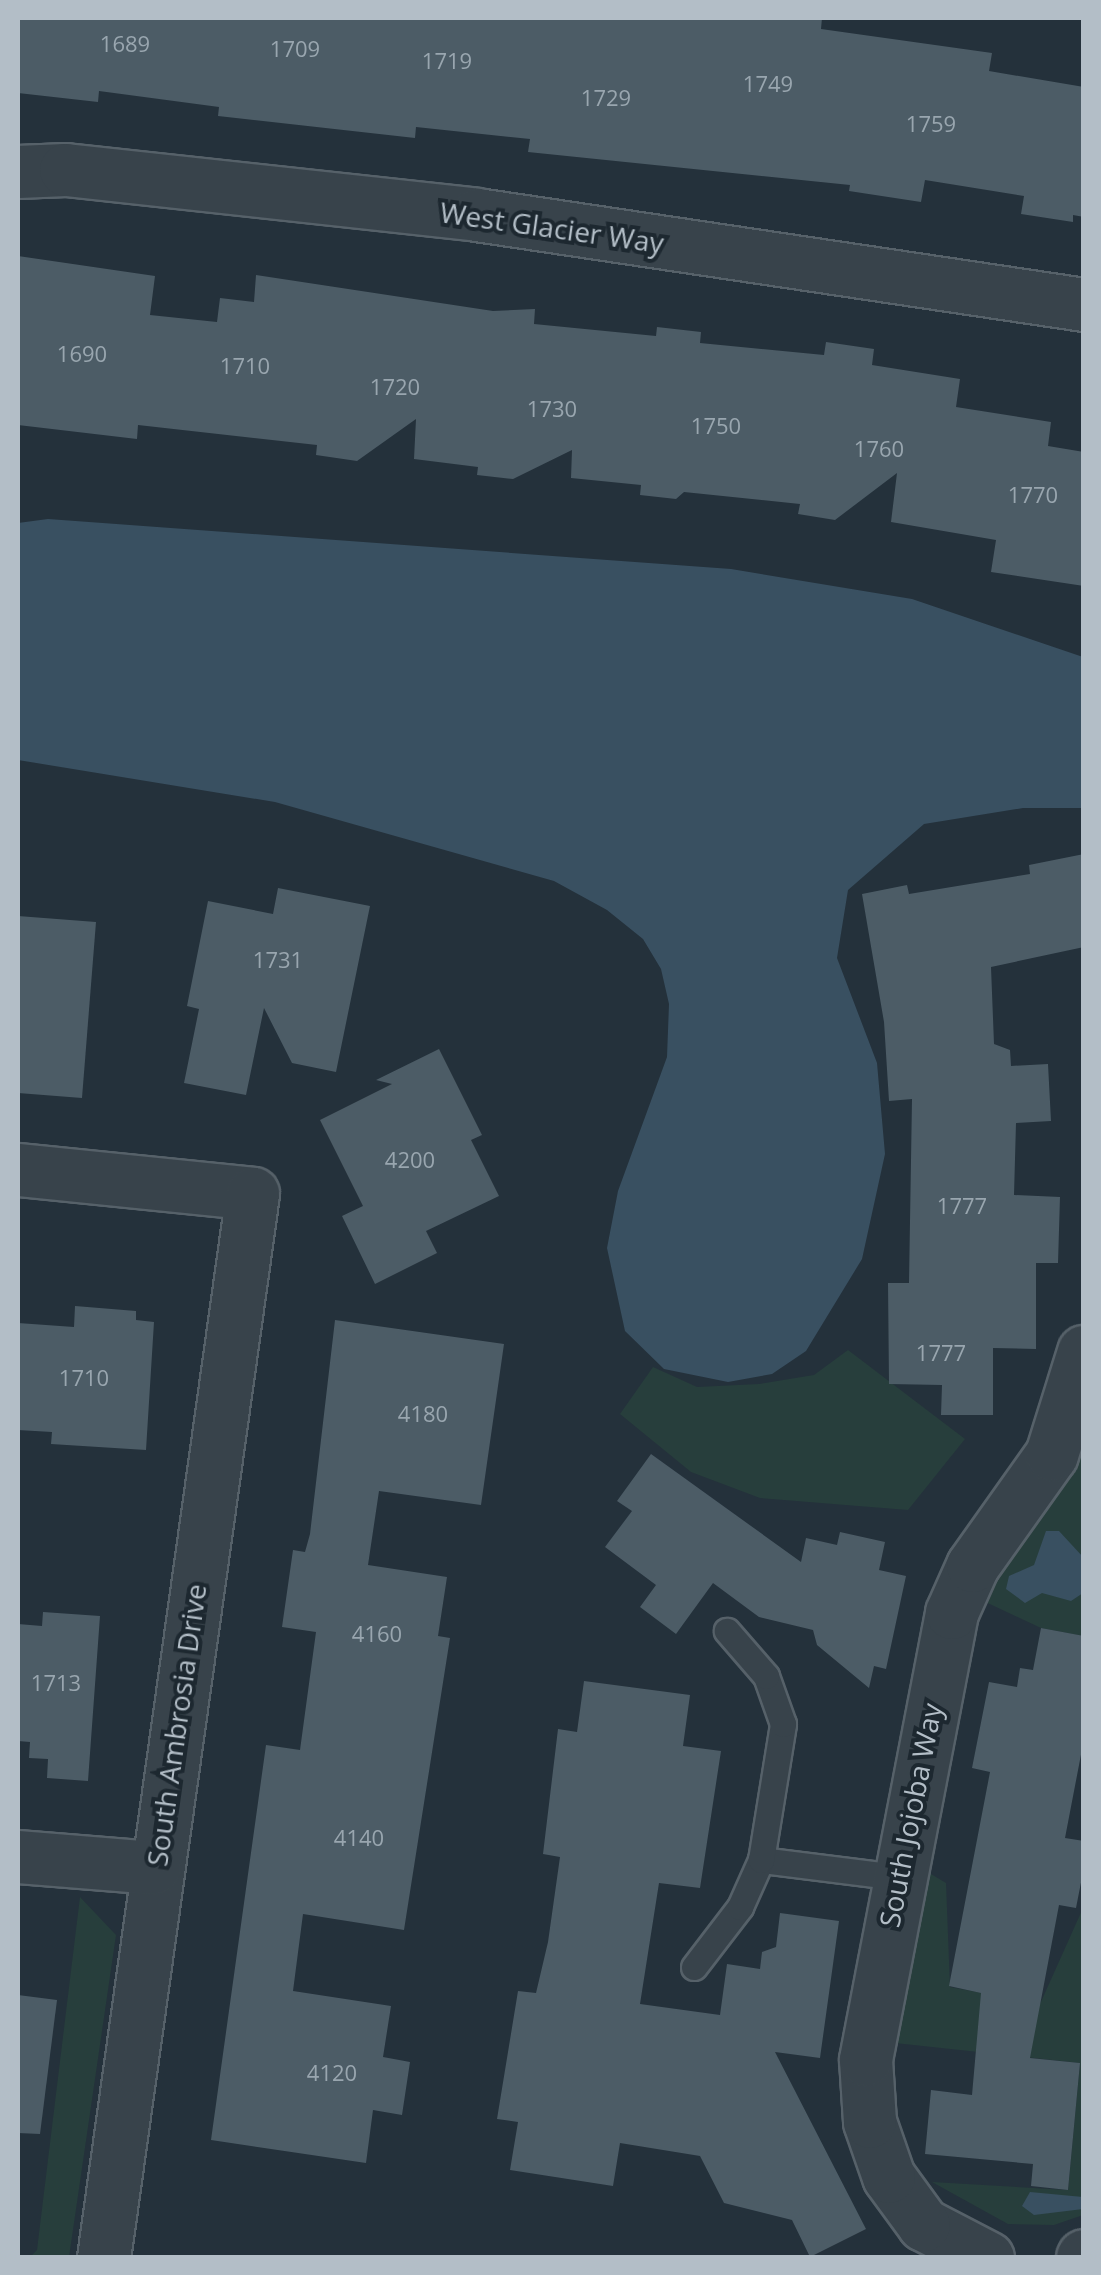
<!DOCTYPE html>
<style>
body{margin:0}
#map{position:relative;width:1101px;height:2275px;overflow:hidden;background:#24313b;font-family:"Open Sans",sans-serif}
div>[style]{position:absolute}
.green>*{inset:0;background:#273e3c}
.water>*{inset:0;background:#395061}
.building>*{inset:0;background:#4c5c66}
.roads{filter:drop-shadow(2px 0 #566169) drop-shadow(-2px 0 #566169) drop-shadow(0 2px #566169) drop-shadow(0 -2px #566169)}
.service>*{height:25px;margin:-12.5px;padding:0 12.5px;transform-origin:12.5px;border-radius:12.5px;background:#38434b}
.minor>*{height:52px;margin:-26px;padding:0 26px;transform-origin:26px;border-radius:26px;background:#38434b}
span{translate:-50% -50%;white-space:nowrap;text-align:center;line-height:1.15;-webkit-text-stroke:8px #1d2830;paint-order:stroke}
.number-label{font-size:22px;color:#99a6af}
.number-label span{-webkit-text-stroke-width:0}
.street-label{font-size:28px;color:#b3bec7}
.frame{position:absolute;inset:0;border:20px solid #b3bec7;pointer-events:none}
</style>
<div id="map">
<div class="green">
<i style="clip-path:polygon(848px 1350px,965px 1439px,908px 1510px,760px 1498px,691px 1472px,620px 1414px,653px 1367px,697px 1387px,759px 1384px,814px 1375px)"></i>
<i style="clip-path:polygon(1083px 1436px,1083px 1636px,1041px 1628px,979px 1599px,1061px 1491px)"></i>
<i style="clip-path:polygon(926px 1871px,946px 1883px,950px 1987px,1040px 2004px,1083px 1908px,1083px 2215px,1054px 2225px,1008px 2224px,932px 2182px,1068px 2190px,1080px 2063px,895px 2043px)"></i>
<i style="clip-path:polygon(80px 1897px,116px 1935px,69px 2257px,30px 2257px,37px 2250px)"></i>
</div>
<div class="water">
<i style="clip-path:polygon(48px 519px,731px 569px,912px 599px,1083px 657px,1083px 808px,1023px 808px,924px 824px,848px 890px,837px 958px,877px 1063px,885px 1154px,862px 1259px,806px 1351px,772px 1374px,728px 1382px,664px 1369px,625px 1331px,607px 1248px,618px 1191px,667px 1057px,669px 1004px,661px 969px,643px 939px,607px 910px,554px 881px,275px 802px,18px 760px,18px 523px)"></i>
<i style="clip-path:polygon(1046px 1531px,1059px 1531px,1083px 1557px,1083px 1593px,1071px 1601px,1042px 1593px,1025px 1603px,1006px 1589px,1009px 1576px,1034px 1565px)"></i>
<i style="clip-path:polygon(1030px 2192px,1083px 2197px,1083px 2209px,1034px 2215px,1022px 2206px)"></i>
</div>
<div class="building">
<i style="clip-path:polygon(18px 18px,822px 18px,821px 29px,992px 53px,989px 71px,1084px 87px,1084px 217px,1073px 215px,1073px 222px,1021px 214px,1024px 196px,925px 180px,921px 202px,849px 191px,850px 185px,528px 152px,530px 139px,416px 127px,415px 138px,218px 116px,219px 107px,99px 91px,98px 102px,18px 93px)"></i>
<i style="clip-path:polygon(18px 256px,155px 276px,150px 315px,217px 322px,220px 298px,254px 302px,256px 275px,493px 311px,535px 309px,534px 324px,656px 336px,657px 327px,701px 332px,700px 343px,824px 355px,826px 342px,874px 349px,872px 365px,960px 379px,956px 407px,1051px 422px,1048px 446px,1084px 452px,1084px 586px,991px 572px,996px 540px,891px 522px,897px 473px,835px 520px,798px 514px,800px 504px,684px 492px,676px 499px,640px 495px,641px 485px,571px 478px,572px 450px,513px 479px,477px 475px,478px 467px,414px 459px,416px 419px,357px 461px,316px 455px,317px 445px,138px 425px,137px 439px,18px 425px)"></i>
<i style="clip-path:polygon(1084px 854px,1084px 947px,991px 967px,994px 1044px,1010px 1050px,1011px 1066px,1048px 1064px,1051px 1121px,1016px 1123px,1014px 1195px,1060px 1197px,1058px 1263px,1036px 1263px,1036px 1349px,993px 1348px,993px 1415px,941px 1415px,942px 1385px,889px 1384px,888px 1283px,909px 1283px,912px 1099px,889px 1101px,884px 1022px,862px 894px,907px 885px,909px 894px,1030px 874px,1029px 865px)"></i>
<i style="clip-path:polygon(278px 888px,370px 906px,336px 1072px,292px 1063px,264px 1008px,246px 1095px,184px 1083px,199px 1009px,187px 1006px,208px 901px,273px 914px)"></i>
<i style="clip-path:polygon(18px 916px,96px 922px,82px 1098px,18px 1093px)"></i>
<i style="clip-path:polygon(439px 1049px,482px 1135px,471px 1140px,499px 1196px,426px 1231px,437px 1253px,375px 1284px,342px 1216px,363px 1206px,320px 1120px,392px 1084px,376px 1080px)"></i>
<i style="clip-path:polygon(75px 1306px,136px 1311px,136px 1320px,154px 1322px,146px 1450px,51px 1444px,52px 1432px,18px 1430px,18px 1323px,74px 1327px)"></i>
<i style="clip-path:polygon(335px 1320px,504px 1344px,481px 1505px,379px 1491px,368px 1565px,447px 1577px,438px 1636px,450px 1638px,404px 1930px,303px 1914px,293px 1991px,391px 2006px,383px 2057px,410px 2062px,402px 2115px,373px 2110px,366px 2163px,211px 2140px,266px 1745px,300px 1750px,316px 1632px,282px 1627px,293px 1550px,305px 1552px,310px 1534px)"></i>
<i style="clip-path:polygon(651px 1454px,801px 1562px,806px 1538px,837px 1545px,840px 1532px,885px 1542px,879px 1570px,906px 1576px,886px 1669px,874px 1666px,869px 1688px,817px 1645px,813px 1630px,759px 1617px,713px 1583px,676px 1634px,640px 1607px,656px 1585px,605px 1547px,632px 1511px,617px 1501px)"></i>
<i style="clip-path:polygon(43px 1612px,100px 1616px,88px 1781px,47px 1778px,48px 1759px,29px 1758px,30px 1742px,18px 1741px,18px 1624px,42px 1626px)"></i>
<i style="clip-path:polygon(1041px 1628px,1084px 1636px,1084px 1739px,1065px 1838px,1084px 1841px,1084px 1867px,1076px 1908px,1059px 1905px,1030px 2058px,1080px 2063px,1068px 2190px,1031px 2186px,1033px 2164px,925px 2154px,931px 2090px,972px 2095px,981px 1993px,949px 1986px,990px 1772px,972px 1768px,989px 1682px,1017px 1687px,1020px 1668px,1033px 1670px)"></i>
<i style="clip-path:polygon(584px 1681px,690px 1695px,683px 1746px,721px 1751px,700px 1888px,659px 1883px,640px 2004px,720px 2015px,727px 1964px,760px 1969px,762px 1952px,776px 1947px,780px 1913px,839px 1921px,820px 2058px,775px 2052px,866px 2229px,810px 2257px,792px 2220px,724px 2203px,700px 2156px,620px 2143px,613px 2186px,510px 2170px,518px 2122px,497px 2119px,518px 1991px,536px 1993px,548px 1942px,560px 1857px,543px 1854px,558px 1729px,577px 1732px)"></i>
<i style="clip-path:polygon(18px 1995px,57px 2000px,40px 2134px,18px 2133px)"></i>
</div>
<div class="roads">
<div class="service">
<i style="left:761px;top:1860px;width:138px;rotate:7.1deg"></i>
<i style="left:694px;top:1967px;width:76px;rotate:-52.5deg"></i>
<i style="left:740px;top:1907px;width:51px;rotate:-65.9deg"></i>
<i style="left:761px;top:1860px;width:138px;rotate:-80.8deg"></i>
<i style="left:783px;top:1724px;width:51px;rotate:-109.5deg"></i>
<i style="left:766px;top:1676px;width:60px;rotate:-130.9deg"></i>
</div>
<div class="minor">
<i style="left:18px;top:172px;width:48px;rotate:-2.4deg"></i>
<i style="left:66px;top:170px;width:413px;rotate:6.2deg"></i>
<i style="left:477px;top:215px;width:614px;rotate:8.43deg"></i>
<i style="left:18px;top:1170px;width:236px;rotate:5.8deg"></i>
<i style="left:253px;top:1194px;width:1074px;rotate:97.97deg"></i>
<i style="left:18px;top:1857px;width:137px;rotate:4.6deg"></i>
<i style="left:988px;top:2258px;width:72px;rotate:-152.7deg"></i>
<i style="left:924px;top:2225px;width:59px;rotate:-126.1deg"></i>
<i style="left:889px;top:2177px;width:58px;rotate:-109.1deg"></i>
<i style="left:870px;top:2122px;width:62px;rotate:-93.7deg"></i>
<i style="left:866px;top:2060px;width:455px;rotate:-79.1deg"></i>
<i style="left:952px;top:1613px;width:51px;rotate:-65.9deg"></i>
<i style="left:973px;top:1566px;width:136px;rotate:-54.6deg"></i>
<i style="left:1052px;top:1455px;width:108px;rotate:-72.7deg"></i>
<i style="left:1083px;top:2258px;width:2px;rotate:-63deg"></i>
</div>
</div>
<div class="number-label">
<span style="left:125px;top:44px">1689</span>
<span style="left:295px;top:49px">1709</span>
<span style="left:447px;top:61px">1719</span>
<span style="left:768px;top:84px">1749</span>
<span style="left:606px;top:98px">1729</span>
<span style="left:931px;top:124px">1759</span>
<span style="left:82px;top:354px">1690</span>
<span style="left:245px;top:366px">1710</span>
<span style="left:395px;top:387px">1720</span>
<span style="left:552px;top:409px">1730</span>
<span style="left:716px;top:426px">1750</span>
<span style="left:879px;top:449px">1760</span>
<span style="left:1033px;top:495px">1770</span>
<span style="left:278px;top:960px">1731</span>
<span style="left:410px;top:1160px">4200</span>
<span style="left:962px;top:1206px">1777</span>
<span style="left:941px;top:1353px">1777</span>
<span style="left:84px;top:1378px">1710</span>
<span style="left:423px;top:1414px">4180</span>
<span style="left:377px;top:1634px">4160</span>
<span style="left:56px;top:1683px">1713</span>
<span style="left:359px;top:1838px">4140</span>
<span style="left:332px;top:2073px">4120</span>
</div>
<div class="street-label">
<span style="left:552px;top:227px;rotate:8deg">West Glacier Way</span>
<span style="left:176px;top:1725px;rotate:-82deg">South Ambrosia Drive</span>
<span style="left:910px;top:1815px;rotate:-79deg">South Jojoba Way</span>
</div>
<div class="frame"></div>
</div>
